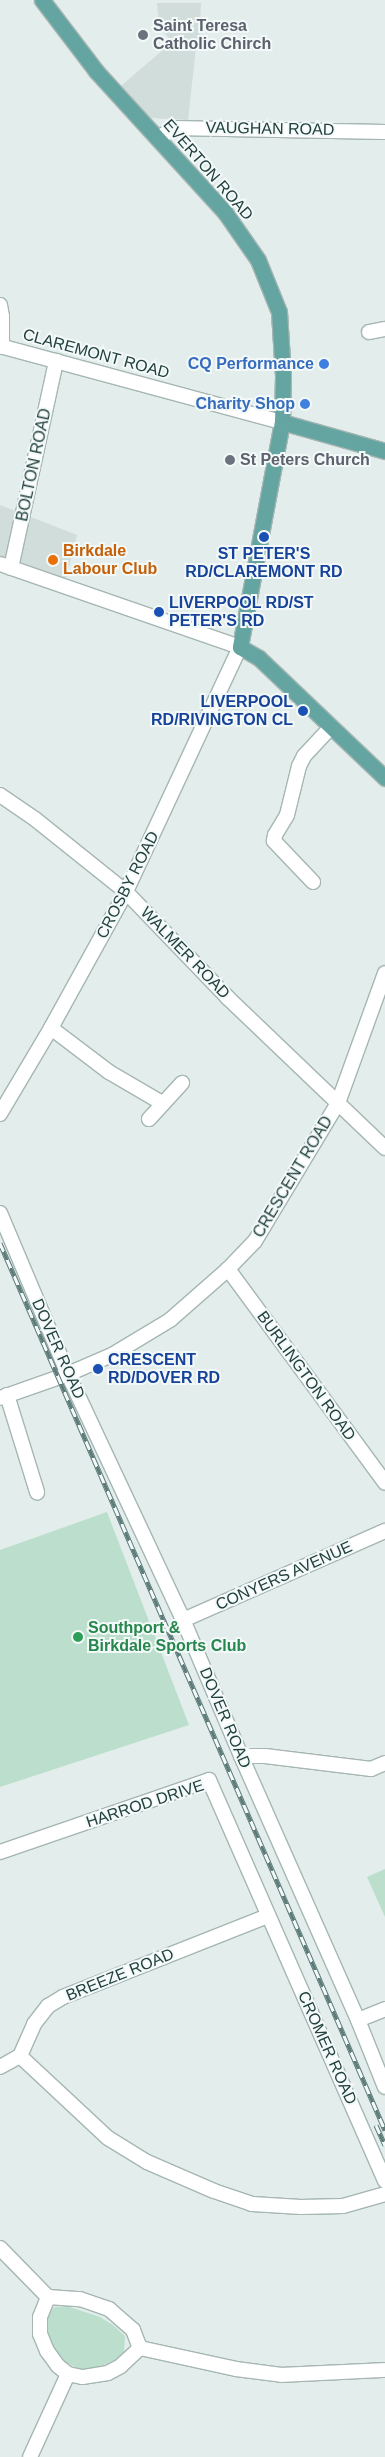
<!DOCTYPE html>
<style>
body{margin:0}
#map{position:relative;width:385px;height:2457px;overflow:hidden;background:#e3edeb;font-family:Arial,sans-serif}
div>[style]{position:absolute}
.built>*{inset:0;background:#d1ddda}
.green>*{inset:0;background:#bbdfcc}
.roads{filter:drop-shadow(1px 0 #a5b6b3) drop-shadow(-1px 0 #a5b6b3) drop-shadow(0 1px #a5b6b3) drop-shadow(0 -1px #a5b6b3)}
.minor>*{height:14px;margin:-7px;padding:0 7px;transform-origin:7px;border-radius:7px;background:#fff}
.major>*{height:15px;margin:-7.5px;padding:0 7.5px;transform-origin:7.5px;border-radius:7.5px;background:#65a5a1}
.rail>*{height:5px;margin-top:-2.5px;transform-origin:0;background:repeating-linear-gradient(90deg,#f3f9f8 0 9px,#5c7b79 0 18px);box-sizing:border-box;border-block:1px solid #5c7b79}
.dots>*{width:14px;height:14px;translate:-50% -50%;box-sizing:border-box;border:2px solid #f3f9f8;border-radius:50%}
span{translate:-50% -50%;white-space:nowrap;text-align:center;line-height:1.15;-webkit-text-stroke:4px #f3f9f8;paint-order:stroke}
.worship-label{font-size:16px;color:#5b616d;font-weight:700}
.left{translate:0 -50%;text-align:left}
.street-label{font-size:16px;color:#21403d}
.shop-label{font-size:16px;color:#366cbe;font-weight:700}
.right{translate:-100% -50%;text-align:right}
.food-label{font-size:16px;color:#c56008;font-weight:700}
.transit-label{font-size:16px;color:#164399;font-weight:700}
.leisure-label{font-size:16px;color:#27864d;font-weight:700}
</style>
<div id="map">
<div class="built">
<i style="clip-path:polygon(157px 3px,201px 3px,199px 47px,196px 47px,188px 120px,151px 118px,121px 86px,172px 42px,159px 26px)"></i>
<i style="clip-path:polygon(0 505px,77px 535px,65px 582px,0 558px)"></i>
</div>
<div class="green">
<i style="clip-path:polygon(107px 1512px,189px 1725px,0 1787px,0 1550px)"></i>
<i style="clip-path:polygon(385px 1869px,385px 1917px,367px 1877px)"></i>
<i style="clip-path:polygon(67px 2306px,100px 2317px,113px 2325px,125px 2336px,124px 2352px,115px 2360px,99px 2367px,82px 2370px,63px 2361px,52px 2347px,46px 2333px,46px 2321px,49px 2312px,55px 2307px)"></i>
</div>
<div class="roads">
<div class="minor">
<i style="left:159px;top:138px;width:17px;rotate:-36deg"></i>
<i style="left:173px;top:128px;width:212px;rotate:1.1deg"></i>
<i style="left:0;top:305px;width:11px;rotate:80deg"></i>
<i style="left:2px;top:316px;width:31px;rotate:90deg"></i>
<i style="left:369px;top:332px;width:16px;rotate:-11deg"></i>
<i style="left:0;top:346px;width:292px;rotate:15.1deg"></i>
<i style="left:0;top:564px;width:254px;rotate:19.1deg"></i>
<i style="left:240px;top:647px;width:270px;rotate:115deg"></i>
<i style="left:126px;top:892px;width:155px;rotate:118.9deg"></i>
<i style="left:51px;top:1028px;width:100px;rotate:120.7deg"></i>
<i style="left:11px;top:568px;width:212px;rotate:-77.7deg"></i>
<i style="left:0;top:795px;width:42px;rotate:34.4deg"></i>
<i style="left:35px;top:819px;width:117px;rotate:38.7deg"></i>
<i style="left:126px;top:892px;width:147px;rotate:46.1deg"></i>
<i style="left:228px;top:998px;width:217px;rotate:43.7deg"></i>
<i style="left:313px;top:882px;width:57px;rotate:-133.6deg"></i>
<i style="left:274px;top:841px;width:6px;rotate:-81deg"></i>
<i style="left:275px;top:835px;width:23px;rotate:-59deg"></i>
<i style="left:287px;top:815px;width:50px;rotate:-76.2deg"></i>
<i style="left:299px;top:766px;width:11px;rotate:-63deg"></i>
<i style="left:304px;top:756px;width:40px;rotate:-47deg"></i>
<i style="left:51px;top:1028px;width:73px;rotate:37.2deg"></i>
<i style="left:109px;top:1072px;width:61px;rotate:30.3deg"></i>
<i style="left:149px;top:1119px;width:49px;rotate:-47.5deg"></i>
<i style="left:0;top:1213px;width:175px;rotate:67.1deg"></i>
<i style="left:68px;top:1374px;width:266px;rotate:64.9deg"></i>
<i style="left:181px;top:1615px;width:153px;rotate:66.9deg"></i>
<i style="left:241px;top:1756px;width:289px;rotate:66.1deg"></i>
<i style="left:358px;top:2020px;width:72px;rotate:68.1deg"></i>
<i style="left:228px;top:1269px;width:265px;rotate:53.7deg"></i>
<i style="left:7px;top:1395px;width:102px;rotate:72.8deg"></i>
<i style="left:0;top:1398px;width:72px;rotate:-19.4deg"></i>
<i style="left:68px;top:1374px;width:48px;rotate:-23.4deg"></i>
<i style="left:112px;top:1355px;width:68px;rotate:-31.1deg"></i>
<i style="left:170px;top:1320px;width:77px;rotate:-41.3deg"></i>
<i style="left:228px;top:1269px;width:39px;rotate:-46deg"></i>
<i style="left:255px;top:1241px;width:161px;rotate:-59deg"></i>
<i style="left:338px;top:1103px;width:138px;rotate:-70.1deg"></i>
<i style="left:183px;top:1620px;width:221px;rotate:-23.8deg"></i>
<i style="left:241px;top:1756px;width:24px"></i>
<i style="left:265px;top:1756px;width:107px;rotate:7deg"></i>
<i style="left:371px;top:1769px;width:15px;rotate:-23deg"></i>
<i style="left:0;top:1852px;width:221px;rotate:-19deg"></i>
<i style="left:209px;top:1780px;width:438px;rotate:66.3deg"></i>
<i style="left:358px;top:2020px;width:29px;rotate:-22deg"></i>
<i style="left:20px;top:2056px;width:120px;rotate:43deg"></i>
<i style="left:108px;top:2138px;width:46px;rotate:31.6deg"></i>
<i style="left:147px;top:2162px;width:73px;rotate:23.4deg"></i>
<i style="left:214px;top:2191px;width:40px;rotate:18.9deg"></i>
<i style="left:252px;top:2204px;width:49px;rotate:3.5deg"></i>
<i style="left:301px;top:2207px;width:42px;rotate:-1.4deg"></i>
<i style="left:343px;top:2206px;width:44px;rotate:-15.9deg"></i>
<i style="left:0;top:2067px;width:23px;rotate:-29deg"></i>
<i style="left:20px;top:2056px;width:35px;rotate:-66deg"></i>
<i style="left:34px;top:2024px;width:23px;rotate:-52deg"></i>
<i style="left:48px;top:2006px;width:17px;rotate:-31deg"></i>
<i style="left:63px;top:1997px;width:220px;rotate:-21.6deg"></i>
<i style="left:0;top:2248px;width:69px;rotate:45.6deg"></i>
<i style="left:48px;top:2297px;width:32px;rotate:4deg"></i>
<i style="left:80px;top:2299px;width:31px;rotate:19deg"></i>
<i style="left:109px;top:2309px;width:32px;rotate:41deg"></i>
<i style="left:133px;top:2330px;width:19px;rotate:69deg"></i>
<i style="left:140px;top:2348px;width:26px;rotate:137deg"></i>
<i style="left:121px;top:2366px;width:15px;rotate:152deg"></i>
<i style="left:108px;top:2373px;width:26px;rotate:171deg"></i>
<i style="left:82px;top:2377px;width:14px;rotate:-168deg"></i>
<i style="left:68px;top:2374px;width:13px;rotate:-141deg"></i>
<i style="left:58px;top:2366px;width:19px;rotate:-126deg"></i>
<i style="left:47px;top:2351px;width:18px;rotate:-112deg"></i>
<i style="left:40px;top:2334px;width:17px;rotate:-90deg"></i>
<i style="left:40px;top:2317px;width:22px;rotate:-68deg"></i>
<i style="left:140px;top:2348px;width:98px;rotate:12.3deg"></i>
<i style="left:236px;top:2369px;width:46px;rotate:7.4deg"></i>
<i style="left:282px;top:2375px;width:103px;rotate:-2.8deg"></i>
<i style="left:30px;top:2457px;width:91px;rotate:-65.4deg"></i>
</div>
<div class="major">
<i style="left:42px;top:0;width:89px;rotate:52.7deg"></i>
<i style="left:96px;top:71px;width:190px;rotate:47.6deg"></i>
<i style="left:224px;top:211px;width:60px;rotate:55.2deg"></i>
<i style="left:258px;top:260px;width:56px;rotate:68deg"></i>
<i style="left:279px;top:312px;width:64px;rotate:86.4deg"></i>
<i style="left:283px;top:376px;width:46px;rotate:91.2deg"></i>
<i style="left:282px;top:422px;width:229px;rotate:100.6deg"></i>
<i style="left:240px;top:647px;width:22px;rotate:30deg"></i>
<i style="left:259px;top:658px;width:174px;rotate:43.6deg"></i>
<i style="left:282px;top:422px;width:107px;rotate:15.7deg"></i>
</div>
</div>
<div class="rail">
<i style="left:0;top:1243px;width:967px;rotate:66.54deg"></i>
<i style="left:376px;top:2125px;width:22px;rotate:66deg"></i>
</div>
<div class="dots">
<i style="left:143px;top:35px;background:#6b7280"></i>
<i style="left:324px;top:364px;background:#3f7fe0"></i>
<i style="left:305px;top:404px;background:#3f7fe0"></i>
<i style="left:230px;top:460px;background:#6b7280"></i>
<i style="left:264px;top:537px;background:#1a4fb4"></i>
<i style="left:53px;top:560px;background:#e8710a"></i>
<i style="left:159px;top:612px;background:#1a4fb4"></i>
<i style="left:303px;top:711px;background:#1a4fb4"></i>
<i style="left:98px;top:1369px;background:#1a4fb4"></i>
<i style="left:78px;top:1637px;background:#2e9e5b"></i>
</div>
<div class="worship-label">
<span class="left" style="left:153px;top:35px">Saint Teresa<br>Catholic Chirch</span>
<span class="left" style="left:240px;top:460px">St Peters Church</span>
</div>
<div class="street-label">
<span style="left:270px;top:129px;rotate:1deg">VAUGHAN ROAD</span>
<span style="left:208px;top:170px;rotate:49deg">EVERTON ROAD</span>
<span style="left:96px;top:354px;rotate:15deg">CLAREMONT ROAD</span>
<span style="left:34px;top:465px;rotate:-78deg">BOLTON ROAD</span>
<span style="left:128px;top:885px;rotate:-63deg">CROSBY ROAD</span>
<span style="left:185px;top:953px;rotate:46deg">WALMER ROAD</span>
<span style="left:293px;top:1177px;rotate:-59deg">CRESCENT ROAD</span>
<span style="left:58px;top:1349px;rotate:66deg">DOVER ROAD</span>
<span style="left:306px;top:1376px;rotate:54deg">BURLINGTON ROAD</span>
<span style="left:284px;top:1576px;rotate:-24deg">CONYERS AVENUE</span>
<span style="left:225px;top:1718px;rotate:67deg">DOVER ROAD</span>
<span style="left:145px;top:1804px;rotate:-18deg">HARROD DRIVE</span>
<span style="left:120px;top:1975px;rotate:-22deg">BREEZE ROAD</span>
<span style="left:327px;top:2048px;rotate:66deg">CROMER ROAD</span>
</div>
<div class="shop-label">
<span class="right" style="left:314px;top:364px">CQ Performance</span>
<span class="right" style="left:295px;top:404px">Charity Shop</span>
</div>
<div class="food-label">
<span class="left" style="left:63px;top:560px">Birkdale<br>Labour Club</span>
</div>
<div class="transit-label">
<span style="left:264px;top:563px">ST PETER'S<br>RD/CLAREMONT RD</span>
<span class="left" style="left:169px;top:612px">LIVERPOOL RD/ST<br>PETER'S RD</span>
<span class="right" style="left:293px;top:711px">LIVERPOOL<br>RD/RIVINGTON CL</span>
<span class="left" style="left:108px;top:1369px">CRESCENT<br>RD/DOVER RD</span>
</div>
<div class="leisure-label">
<span class="left" style="left:88px;top:1637px">Southport &amp;<br>Birkdale Sports Club</span>
</div>
</div>
